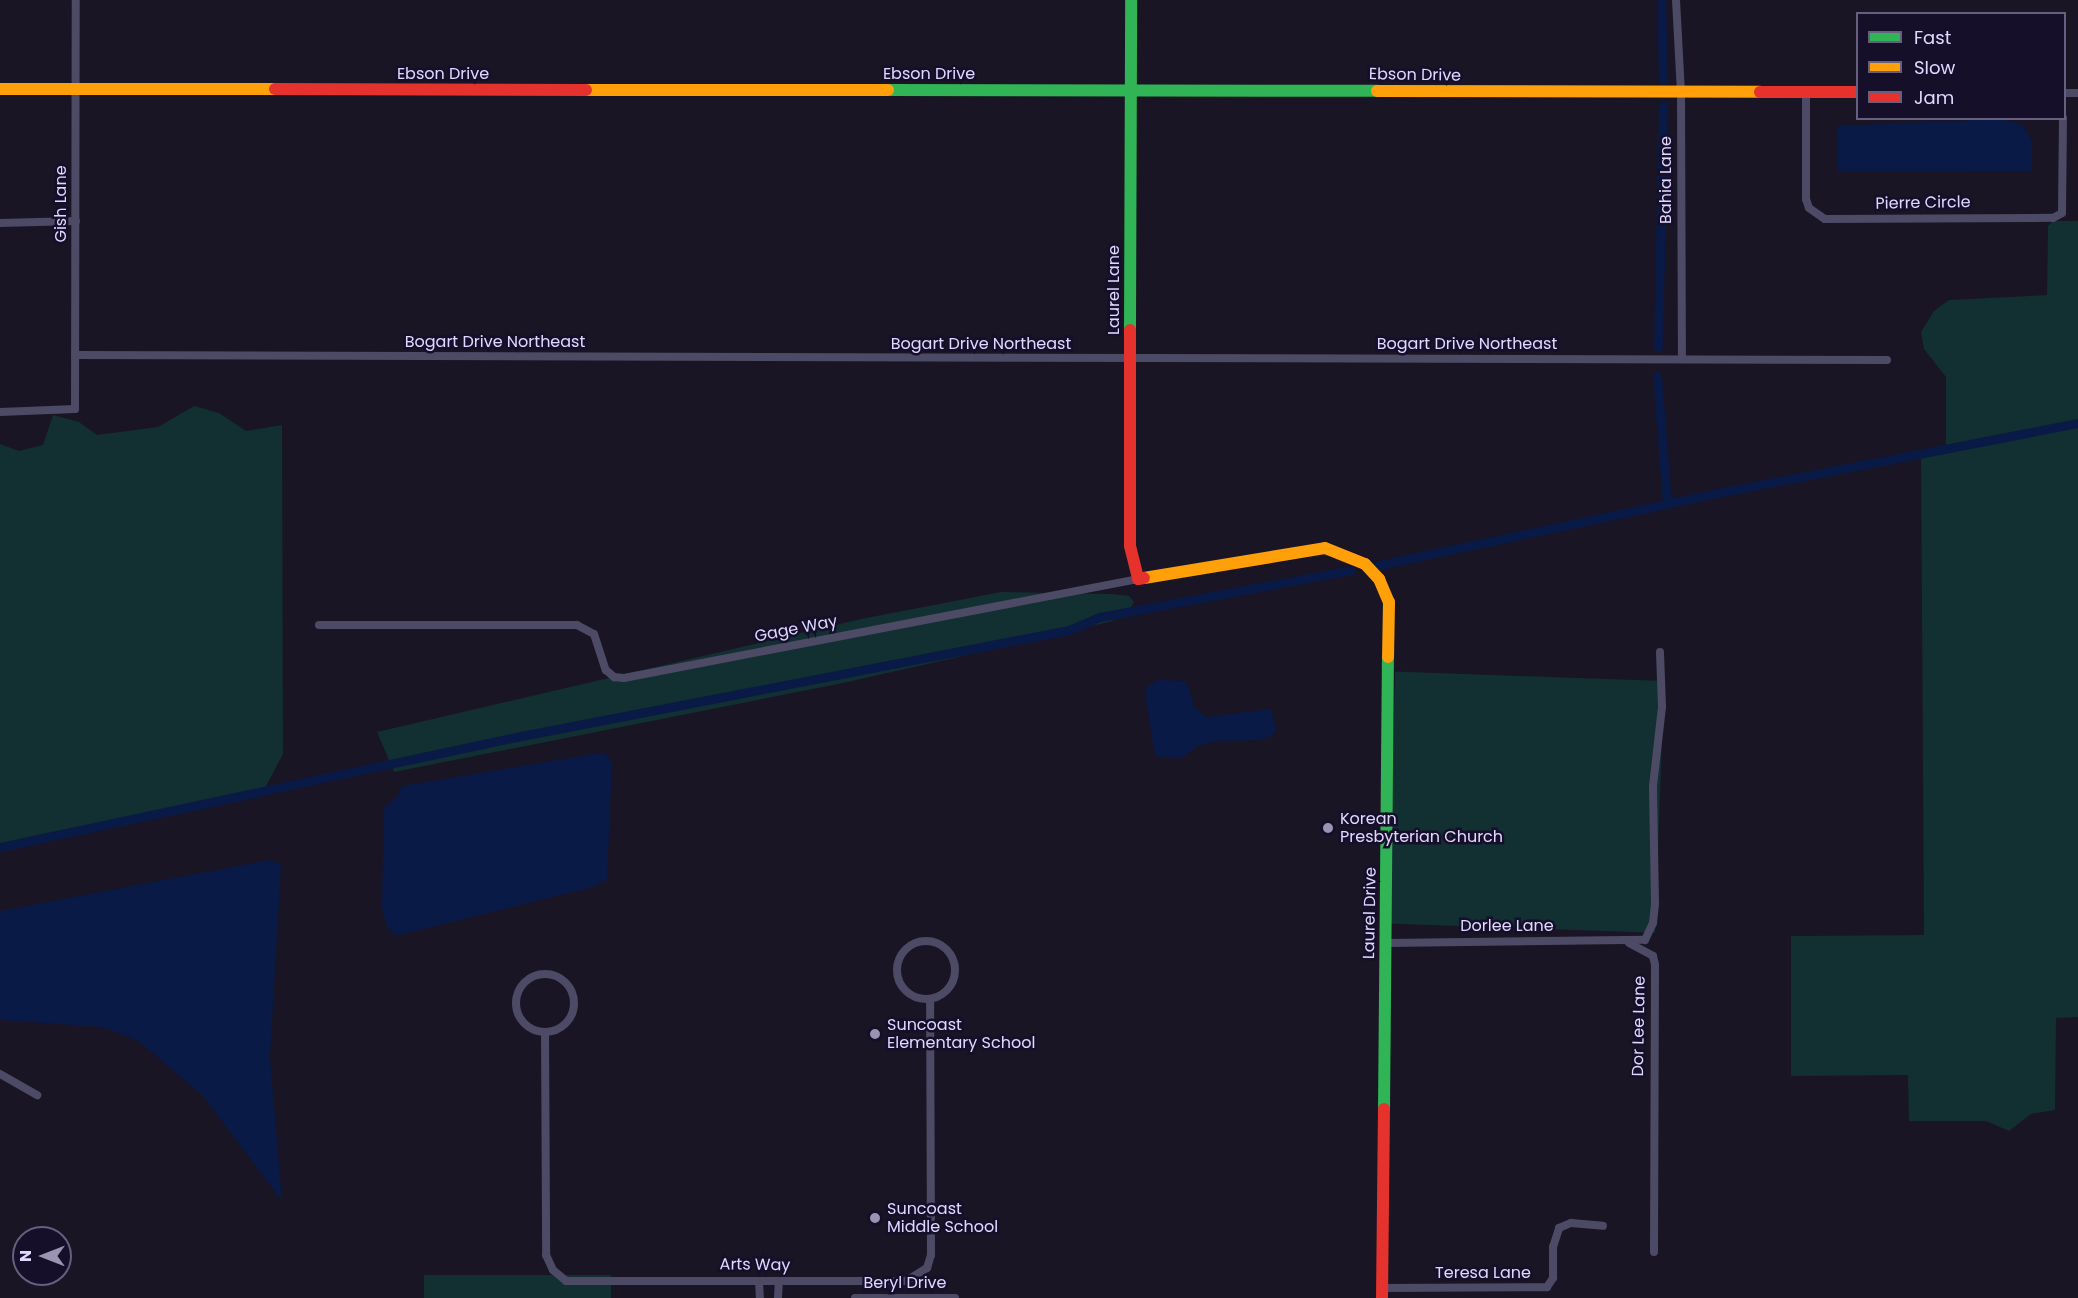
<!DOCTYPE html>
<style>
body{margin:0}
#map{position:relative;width:2078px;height:1298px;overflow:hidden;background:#191524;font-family:Poppins,sans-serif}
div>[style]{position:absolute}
.green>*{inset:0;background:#122f32;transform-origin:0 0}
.water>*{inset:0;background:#091a47}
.canal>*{height:9px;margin:-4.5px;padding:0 4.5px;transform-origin:4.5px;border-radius:4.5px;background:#091a47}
.street>*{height:8px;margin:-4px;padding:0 4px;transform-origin:4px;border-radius:4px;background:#4d4a65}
.street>.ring{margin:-4px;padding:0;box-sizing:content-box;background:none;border:8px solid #4d4a65;border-radius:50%}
.fast>*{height:12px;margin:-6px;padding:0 6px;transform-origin:6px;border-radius:6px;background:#30b455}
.slow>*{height:12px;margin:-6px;padding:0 6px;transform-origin:6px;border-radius:6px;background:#ff9f0a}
.jam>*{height:12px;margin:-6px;padding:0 6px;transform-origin:6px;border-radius:6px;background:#e5322d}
.dots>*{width:16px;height:16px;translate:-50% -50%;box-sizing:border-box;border:3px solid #160f2a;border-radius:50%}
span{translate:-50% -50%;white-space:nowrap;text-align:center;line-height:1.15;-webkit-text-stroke:5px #160f2a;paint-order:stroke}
.street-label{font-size:16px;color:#e0d8ff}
.poi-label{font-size:16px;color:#e0d8ff}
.left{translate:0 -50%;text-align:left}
.legend{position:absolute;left:1856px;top:12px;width:210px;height:108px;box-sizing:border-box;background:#160f2a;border:2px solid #675f7f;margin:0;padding:8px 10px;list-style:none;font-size:18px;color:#e0d8ff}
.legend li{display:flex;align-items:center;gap:12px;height:30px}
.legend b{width:30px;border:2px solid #675f7f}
.north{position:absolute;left:12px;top:1226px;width:60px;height:60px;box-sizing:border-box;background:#160f2a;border:2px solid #675f7f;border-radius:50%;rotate:270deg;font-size:16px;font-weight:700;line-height:24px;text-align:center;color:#e0d8ff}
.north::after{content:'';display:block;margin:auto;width:21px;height:27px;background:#9a94b2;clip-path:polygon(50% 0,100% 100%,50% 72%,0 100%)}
</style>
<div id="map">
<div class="green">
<i style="clip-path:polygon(2053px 221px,2078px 221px,2078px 1017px,2056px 1018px,2055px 1110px,2031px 1114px,2009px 1131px,1986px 1121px,1909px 1121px,1908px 1075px,1791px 1076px,1791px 936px,1924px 935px,1921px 451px,1946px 445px,1946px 377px,1924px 349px,1921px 332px,1934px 311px,1949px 300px,2047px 295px,2048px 226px)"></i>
<i style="clip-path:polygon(194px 406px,219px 413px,246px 431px,282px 425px,283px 754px,264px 790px,0 845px,0 444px,19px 451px,43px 445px,53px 415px,79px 422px,97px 435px,158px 427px)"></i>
<i style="clip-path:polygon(1001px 592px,1111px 594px,1129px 596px,1134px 602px,1128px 612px,1112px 621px,1055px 635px,843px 683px,394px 772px,377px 732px,861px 619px)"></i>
<i style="left:1664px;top:681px;width:252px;height:269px;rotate:92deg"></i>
<i style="left:424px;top:1275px;width:187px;height:23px"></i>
</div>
<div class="water">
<i style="clip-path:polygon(2003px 119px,2023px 125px,2032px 141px,2032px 171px,1838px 172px,1837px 126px)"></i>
<i style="clip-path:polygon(1158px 680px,1186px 681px,1195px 708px,1206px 717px,1271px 709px,1276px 729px,1273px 735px,1261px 740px,1218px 741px,1198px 746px,1181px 758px,1155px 756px,1145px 694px,1147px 687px)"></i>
<i style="clip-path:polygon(599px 753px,605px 753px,612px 762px,607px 880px,593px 887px,395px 936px,386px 925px,382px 906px,384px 808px,396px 798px,402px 786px)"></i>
<i style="clip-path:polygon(269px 860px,281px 864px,270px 1057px,282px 1201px,203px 1096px,140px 1042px,103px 1027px,0 1020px,0 911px)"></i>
</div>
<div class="canal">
<i style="left:1661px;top:0;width:79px;rotate:88.5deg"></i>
<i style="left:1658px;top:347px;width:241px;rotate:-88.8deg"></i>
<i style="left:1657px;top:376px;width:128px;rotate:85.5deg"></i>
<i style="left:1379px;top:565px;width:362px;rotate:-12deg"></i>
<i style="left:1733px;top:490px;width:351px;rotate:-11deg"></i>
<i style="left:0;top:847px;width:533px;rotate:-12.03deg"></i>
<i style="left:521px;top:736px;width:558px;rotate:-10.95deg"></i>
<i style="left:1069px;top:630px;width:34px;rotate:-23deg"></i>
<i style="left:1100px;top:617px;width:255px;rotate:-10.6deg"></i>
</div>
<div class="street">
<i style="left:1676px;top:0;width:92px;rotate:86.9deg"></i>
<i style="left:1681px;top:92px;width:267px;rotate:89.8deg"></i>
<i style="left:1806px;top:93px;width:106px;rotate:90deg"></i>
<i style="left:1806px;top:199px;width:9px;rotate:72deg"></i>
<i style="left:1809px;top:208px;width:19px;rotate:35deg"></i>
<i style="left:1825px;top:219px;width:228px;rotate:-0.3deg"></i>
<i style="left:2053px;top:218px;width:10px;rotate:-29deg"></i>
<i style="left:2062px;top:213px;width:95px;rotate:-89.4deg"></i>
<i style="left:2064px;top:93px;width:14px"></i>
<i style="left:0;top:223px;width:76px;rotate:-1.5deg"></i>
<i style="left:75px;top:355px;width:1812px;rotate:0.16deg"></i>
<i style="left:0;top:412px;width:75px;rotate:-2.3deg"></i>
<i style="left:75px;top:409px;width:409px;rotate:-89.9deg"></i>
<i style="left:319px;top:625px;width:258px"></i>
<i style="left:577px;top:625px;width:19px;rotate:28deg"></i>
<i style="left:594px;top:634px;width:38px;rotate:72deg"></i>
<i style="left:606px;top:670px;width:11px;rotate:41deg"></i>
<i style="left:614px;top:677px;width:10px;rotate:6deg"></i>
<i style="left:624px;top:678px;width:523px;rotate:-10.9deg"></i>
<i class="ring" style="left:897px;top:941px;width:50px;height:50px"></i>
<i style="left:1386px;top:943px;width:259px;rotate:-0.7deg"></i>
<i style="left:1645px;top:940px;width:19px;rotate:-65deg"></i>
<i style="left:1653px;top:923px;width:20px;rotate:-84deg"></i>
<i style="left:1655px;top:903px;width:117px;rotate:-91deg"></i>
<i style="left:1653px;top:786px;width:80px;rotate:-83.5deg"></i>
<i style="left:1662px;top:707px;width:55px;rotate:-92.1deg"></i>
<i style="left:1629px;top:943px;width:27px;rotate:28deg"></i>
<i style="left:1653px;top:956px;width:9px;rotate:77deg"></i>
<i style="left:1655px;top:965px;width:287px;rotate:90.2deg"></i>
<i class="ring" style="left:516px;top:974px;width:50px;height:50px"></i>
<i style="left:545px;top:1033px;width:222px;rotate:89.7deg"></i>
<i style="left:546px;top:1255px;width:17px;rotate:65deg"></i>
<i style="left:553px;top:1270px;width:17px;rotate:40deg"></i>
<i style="left:566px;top:1281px;width:340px"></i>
<i style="left:906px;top:1281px;width:25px;rotate:-32deg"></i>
<i style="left:927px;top:1268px;width:14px;rotate:-73deg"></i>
<i style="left:931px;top:1255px;width:255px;rotate:-90.2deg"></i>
<i style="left:0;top:1074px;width:43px;rotate:29.6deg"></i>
<i style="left:759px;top:1281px;width:17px;rotate:87deg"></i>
<i style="left:1382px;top:1288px;width:165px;rotate:-0.3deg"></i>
<i style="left:1547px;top:1287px;width:11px;rotate:-56deg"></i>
<i style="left:1553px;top:1278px;width:31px;rotate:-90deg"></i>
<i style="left:1553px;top:1247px;width:20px;rotate:-72deg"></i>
<i style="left:1559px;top:1228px;width:13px;rotate:-23deg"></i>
<i style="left:1571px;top:1223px;width:32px;rotate:5deg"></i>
<i style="left:778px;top:1298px;width:17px;rotate:-87deg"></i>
<i style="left:855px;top:1298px;width:100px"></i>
</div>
<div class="fast">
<i style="left:888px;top:90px;width:489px;rotate:0.1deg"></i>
<i style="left:1130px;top:330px;width:330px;rotate:-89.8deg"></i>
<i style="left:1384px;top:1109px;width:452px;rotate:-89.5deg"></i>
</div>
<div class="slow">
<i style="left:0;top:89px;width:275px"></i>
<i style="left:586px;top:90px;width:302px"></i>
<i style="left:1377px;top:91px;width:383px;rotate:0.1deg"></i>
<i style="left:1144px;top:578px;width:183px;rotate:-9.4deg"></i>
<i style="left:1325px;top:548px;width:43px;rotate:21.8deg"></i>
<i style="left:1365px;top:564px;width:21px;rotate:47deg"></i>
<i style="left:1379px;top:579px;width:25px;rotate:67deg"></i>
<i style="left:1389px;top:602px;width:55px;rotate:91deg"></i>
</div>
<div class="jam">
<i style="left:275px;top:89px;width:311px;rotate:0.2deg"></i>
<i style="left:1760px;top:92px;width:98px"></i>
<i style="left:1130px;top:330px;width:216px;rotate:90deg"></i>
<i style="left:1130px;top:546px;width:34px;rotate:76deg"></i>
<i style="left:1138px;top:579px;width:6px;rotate:-9deg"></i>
<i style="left:1382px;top:1298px;width:189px;rotate:-89.4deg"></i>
</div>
<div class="dots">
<i style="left:1328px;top:828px;background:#9a94b2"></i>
<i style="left:875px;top:1034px;background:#9a94b2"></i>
<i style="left:875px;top:1218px;background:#9a94b2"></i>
</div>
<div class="street-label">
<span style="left:443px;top:74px">Ebson Drive</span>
<span style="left:929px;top:74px">Ebson Drive</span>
<span style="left:1415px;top:75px;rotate:1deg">Ebson Drive</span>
<span style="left:1666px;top:180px;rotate:-90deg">Bahia Lane</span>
<span style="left:1923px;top:203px;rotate:-1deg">Pierre Circle</span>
<span style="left:61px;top:204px;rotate:-90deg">Gish Lane</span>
<span style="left:1114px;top:290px;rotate:-90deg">Laurel Lane</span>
<span style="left:495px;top:342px">Bogart Drive Northeast</span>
<span style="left:981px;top:344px">Bogart Drive Northeast</span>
<span style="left:1467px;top:344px">Bogart Drive Northeast</span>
<span style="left:796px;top:629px;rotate:-11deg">Gage Way</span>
<span style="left:1370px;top:913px;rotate:-89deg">Laurel Drive</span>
<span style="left:1507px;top:926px">Dorlee Lane</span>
<span style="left:1639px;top:1026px;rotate:-89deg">Dor Lee Lane</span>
<span style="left:755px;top:1265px;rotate:1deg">Arts Way</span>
<span style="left:1483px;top:1273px">Teresa Lane</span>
<span style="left:905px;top:1283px">Beryl Drive</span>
</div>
<div class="poi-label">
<span class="left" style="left:1340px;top:828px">Korean<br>Presbyterian Church</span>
<span class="left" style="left:887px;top:1034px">Suncoast<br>Elementary School</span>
<span class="left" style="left:887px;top:1218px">Suncoast<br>Middle School</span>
</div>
<ul class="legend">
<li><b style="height:8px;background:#30b455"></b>Fast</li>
<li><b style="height:8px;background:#ff9f0a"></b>Slow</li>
<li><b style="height:8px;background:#e5322d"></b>Jam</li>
</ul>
<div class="north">N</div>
</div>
